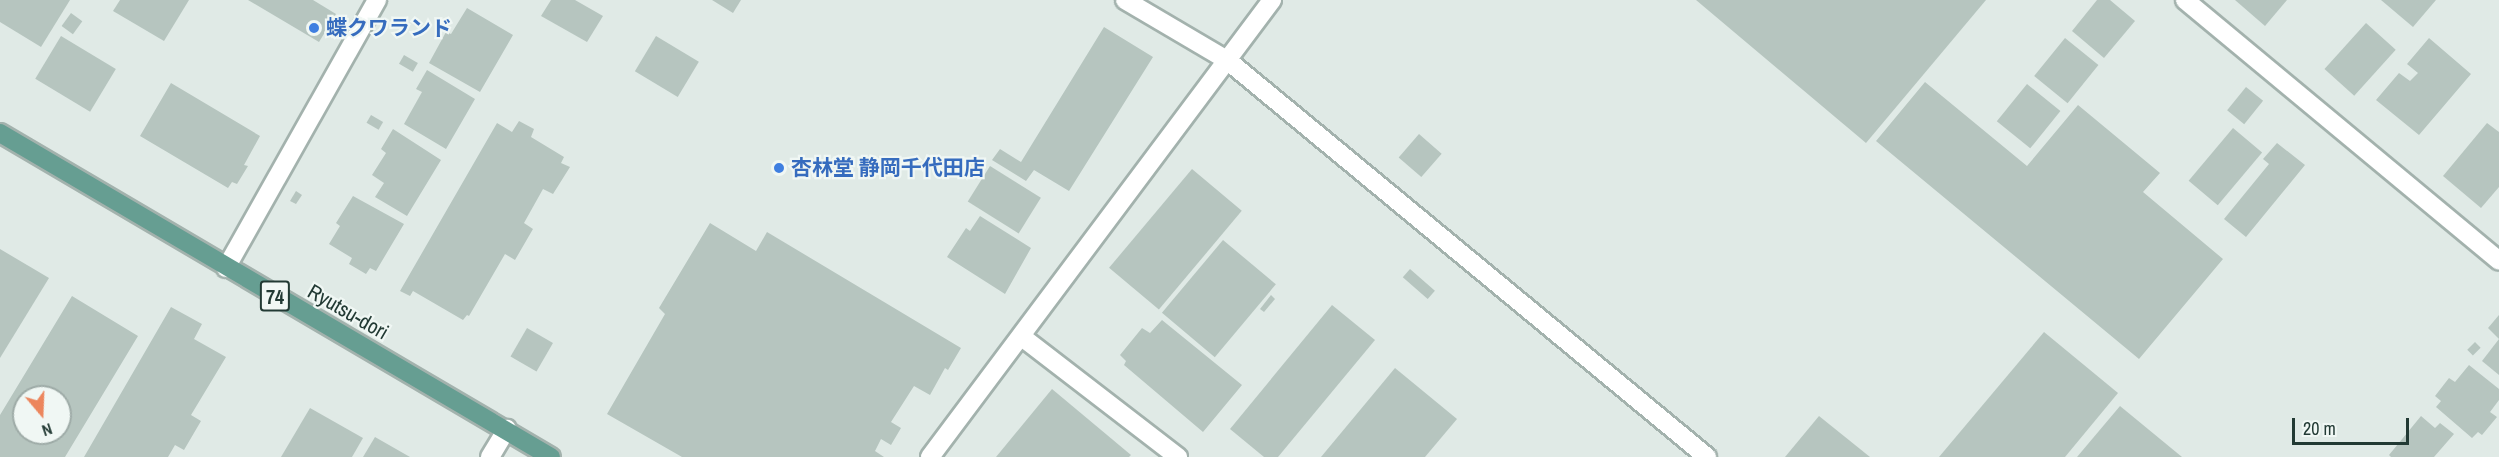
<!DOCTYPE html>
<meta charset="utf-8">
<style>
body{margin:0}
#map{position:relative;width:2499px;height:457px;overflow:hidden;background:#e0eae6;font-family:"Archivo Narrow","Noto Sans JP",sans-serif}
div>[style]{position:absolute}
.building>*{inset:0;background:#b6c5bf;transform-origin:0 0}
.roads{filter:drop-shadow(2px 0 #a3b2ad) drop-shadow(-2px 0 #a3b2ad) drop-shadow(0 2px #a3b2ad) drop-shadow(0 -2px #a3b2ad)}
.street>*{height:18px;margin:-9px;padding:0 9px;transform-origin:9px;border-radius:9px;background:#fff}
.secondary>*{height:18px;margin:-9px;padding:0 9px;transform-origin:9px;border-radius:9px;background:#fff}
.primary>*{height:18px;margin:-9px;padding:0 9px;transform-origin:9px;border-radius:9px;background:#669e92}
.dots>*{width:16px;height:16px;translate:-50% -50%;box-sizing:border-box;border:3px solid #f0f7f4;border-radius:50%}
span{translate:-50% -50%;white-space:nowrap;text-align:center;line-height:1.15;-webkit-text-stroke:4.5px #f0f7f4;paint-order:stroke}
.shield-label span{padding:2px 4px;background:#f0f7f4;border:2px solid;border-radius:4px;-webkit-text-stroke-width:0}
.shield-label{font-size:20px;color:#223a34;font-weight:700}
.shop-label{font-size:21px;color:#366cbe;font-weight:700}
.left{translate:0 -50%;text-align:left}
.street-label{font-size:21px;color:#223a34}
.north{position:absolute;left:12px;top:385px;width:60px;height:60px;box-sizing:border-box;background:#f0f7f4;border:2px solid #9eaba7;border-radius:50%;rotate:161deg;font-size:16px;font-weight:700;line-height:24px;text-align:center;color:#223a34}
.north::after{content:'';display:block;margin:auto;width:21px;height:27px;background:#ec865d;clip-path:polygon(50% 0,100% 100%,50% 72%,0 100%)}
.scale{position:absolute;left:2292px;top:418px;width:117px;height:27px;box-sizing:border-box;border:3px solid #223a34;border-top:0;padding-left:8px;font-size:18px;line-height:21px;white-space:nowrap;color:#223a34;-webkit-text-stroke:4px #f0f7f4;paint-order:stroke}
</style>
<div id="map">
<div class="building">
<i style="clip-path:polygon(0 0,70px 0,41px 47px,0 22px)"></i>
<i style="clip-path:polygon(120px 0,189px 0,164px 41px,113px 11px)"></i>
<i style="clip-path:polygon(248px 0,313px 0,336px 14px,319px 42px)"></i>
<i style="clip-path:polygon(551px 0,575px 0,603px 16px,587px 42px,541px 16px)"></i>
<i style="clip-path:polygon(712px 0,741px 0,733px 13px)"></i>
<i style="clip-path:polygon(1696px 0,1986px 0,1866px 143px)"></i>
<i style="clip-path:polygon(2097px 0,2110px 0,2135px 21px,2104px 58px,2072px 31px)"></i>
<i style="clip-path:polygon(2235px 0,2287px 0,2265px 26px)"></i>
<i style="clip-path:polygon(2381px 0,2436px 0,2413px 27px)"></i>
<i style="clip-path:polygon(467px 8px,513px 35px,480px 92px,429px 63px,446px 32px,451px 34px)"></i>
<i style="left:71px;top:13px;width:14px;height:16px;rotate:36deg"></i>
<i style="left:2366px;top:23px;width:40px;height:62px;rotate:42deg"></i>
<i style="clip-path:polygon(1104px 27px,1153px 57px,1069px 191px,1034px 170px,1026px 181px,992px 160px,1000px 149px,1021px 162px)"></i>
<i style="left:61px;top:36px;width:64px;height:50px;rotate:31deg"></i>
<i style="left:656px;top:36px;width:50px;height:41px;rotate:31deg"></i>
<i style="left:2065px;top:38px;width:43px;height:49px;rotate:39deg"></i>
<i style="clip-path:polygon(2429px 38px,2471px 74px,2419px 135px,2376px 100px,2399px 73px,2410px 81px,2418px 73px,2407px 64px)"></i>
<i style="left:404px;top:55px;width:16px;height:10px;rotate:30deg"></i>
<i style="clip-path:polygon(427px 70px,475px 99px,446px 149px,404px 124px,422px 92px,416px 89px)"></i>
<i style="clip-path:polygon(1925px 82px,2027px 166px,2078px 105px,2160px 173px,2143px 192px,2223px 259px,2139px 359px,1876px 141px)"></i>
<i style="clip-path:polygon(171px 83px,260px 136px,244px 165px,248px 166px,237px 184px,232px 182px,228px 188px,140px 136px)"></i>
<i style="left:2027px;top:84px;width:43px;height:48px;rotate:39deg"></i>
<i style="left:2246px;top:87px;width:22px;height:30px;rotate:39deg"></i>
<i style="left:371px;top:115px;width:14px;height:9px;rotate:30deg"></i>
<i style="clip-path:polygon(519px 121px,534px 129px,531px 137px,564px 157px,561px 163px,570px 167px,553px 194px,543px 189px,524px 223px,533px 229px,515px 260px,505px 254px,469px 316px,467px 315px,463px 320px,413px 291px,410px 296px,400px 291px,497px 123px,512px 132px)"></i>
<i style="clip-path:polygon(2487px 123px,2499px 132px,2499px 187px,2481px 208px,2443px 176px)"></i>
<i style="left:2233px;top:128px;width:38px;height:69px;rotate:40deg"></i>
<i style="clip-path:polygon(393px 129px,441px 160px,407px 216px,375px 197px,384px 183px,372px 175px,386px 153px,381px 149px)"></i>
<i style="left:1419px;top:134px;width:30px;height:31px;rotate:41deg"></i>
<i style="clip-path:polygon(2277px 143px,2305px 165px,2246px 237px,2224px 219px,2269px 164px,2263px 159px)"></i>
<i style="left:990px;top:166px;width:60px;height:42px;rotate:32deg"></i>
<i style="left:1192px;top:169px;width:65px;height:129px;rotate:40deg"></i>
<i style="clip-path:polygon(296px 191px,302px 195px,296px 204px,290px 201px)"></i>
<i style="clip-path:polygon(353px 196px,404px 224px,376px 271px,370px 268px,366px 274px,349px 264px,352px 258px,329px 244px,340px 226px,336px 223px)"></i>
<i style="clip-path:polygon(980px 216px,1031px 248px,1005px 294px,947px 257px,966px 228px,970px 231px)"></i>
<i style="clip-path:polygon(710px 223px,756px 251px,767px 232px,961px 348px,948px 370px,945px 368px,930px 395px,914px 386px,891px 422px,901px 428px,891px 445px,881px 439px,875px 451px,884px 457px,682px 457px,607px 414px,665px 314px,659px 308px)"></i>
<i style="left:1223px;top:240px;width:69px;height:95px;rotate:40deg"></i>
<i style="clip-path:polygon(0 249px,49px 278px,0 358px)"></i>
<i style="left:1410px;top:269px;width:33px;height:11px;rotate:41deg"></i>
<i style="clip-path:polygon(1271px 295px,1275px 299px,1264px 312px,1260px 309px)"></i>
<i style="clip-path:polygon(evenodd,72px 296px,138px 336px,65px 457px,0 457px,0 415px,72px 296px,24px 397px,60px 397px,60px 433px,24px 433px,24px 397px)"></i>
<i style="clip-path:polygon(1332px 305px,1375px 340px,1278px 457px,1264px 457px,1230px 429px)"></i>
<i style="clip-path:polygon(171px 307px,202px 324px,194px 339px,226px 357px,191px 415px,201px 421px,184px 450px,175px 445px,168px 457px,84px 457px)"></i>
<i style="clip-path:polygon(2499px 315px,2499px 339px,2488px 328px)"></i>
<i style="clip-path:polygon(1162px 320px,1242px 385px,1203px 432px,1124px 365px,1126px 361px,1120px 355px,1142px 328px,1150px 333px)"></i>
<i style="left:527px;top:328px;width:30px;height:33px;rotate:30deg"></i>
<i style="clip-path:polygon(2044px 332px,2118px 393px,2065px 457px,1939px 457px)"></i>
<i style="clip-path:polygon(2499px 339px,2499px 375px,2482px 361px)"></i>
<i style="left:2475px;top:342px;width:8px;height:11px;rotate:45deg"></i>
<i style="clip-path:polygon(2469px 365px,2499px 389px,2499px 400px,2490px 412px,2497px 417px,2482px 435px,2478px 432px,2472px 438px,2436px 407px,2441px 401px,2435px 396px,2449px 378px,2455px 382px)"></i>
<i style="clip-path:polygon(1395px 368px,1457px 419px,1425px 457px,1321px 457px)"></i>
<i style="clip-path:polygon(1052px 389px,1131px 455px,1129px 457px,996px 457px)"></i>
<i style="clip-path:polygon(2120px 406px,2182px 457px,2077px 457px)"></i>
<i style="clip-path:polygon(310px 408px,363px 438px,352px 457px,281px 457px)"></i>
<i style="clip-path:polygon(1819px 416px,1870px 457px,1785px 457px)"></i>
<i style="clip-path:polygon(2421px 416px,2435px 428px,2440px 423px,2454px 434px,2434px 457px,2391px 457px,2389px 455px)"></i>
<i style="clip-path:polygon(375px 437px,410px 457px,363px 457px)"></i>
</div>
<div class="roads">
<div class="street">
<i style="left:1125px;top:0;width:118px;rotate:30.5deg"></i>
<i style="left:1227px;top:60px;width:623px;rotate:39.59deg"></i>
<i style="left:2185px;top:0;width:408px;rotate:39.7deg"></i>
<i style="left:226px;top:268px;width:308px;rotate:-60.6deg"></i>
<i style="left:1022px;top:337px;width:197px;rotate:37.6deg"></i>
<i style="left:490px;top:457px;width:33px;rotate:-59deg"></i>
</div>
<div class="secondary">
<i style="left:930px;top:457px;width:571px;rotate:-53.19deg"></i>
</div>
<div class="primary">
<i style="left:0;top:133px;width:639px;rotate:30.46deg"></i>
</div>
</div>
<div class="dots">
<i style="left:314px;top:28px;background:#3f7fe0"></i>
<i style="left:779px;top:168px;background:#3f7fe0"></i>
</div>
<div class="shield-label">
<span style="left:275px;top:296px">74</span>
</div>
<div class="shop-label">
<span class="left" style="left:326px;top:28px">蝶クワランド</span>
<span class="left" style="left:791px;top:168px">杏林堂 静岡千代田店</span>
</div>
<div class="street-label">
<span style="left:348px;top:312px;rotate:30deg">Ryutsu-dori</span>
</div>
<div class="north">N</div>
<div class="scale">20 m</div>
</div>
